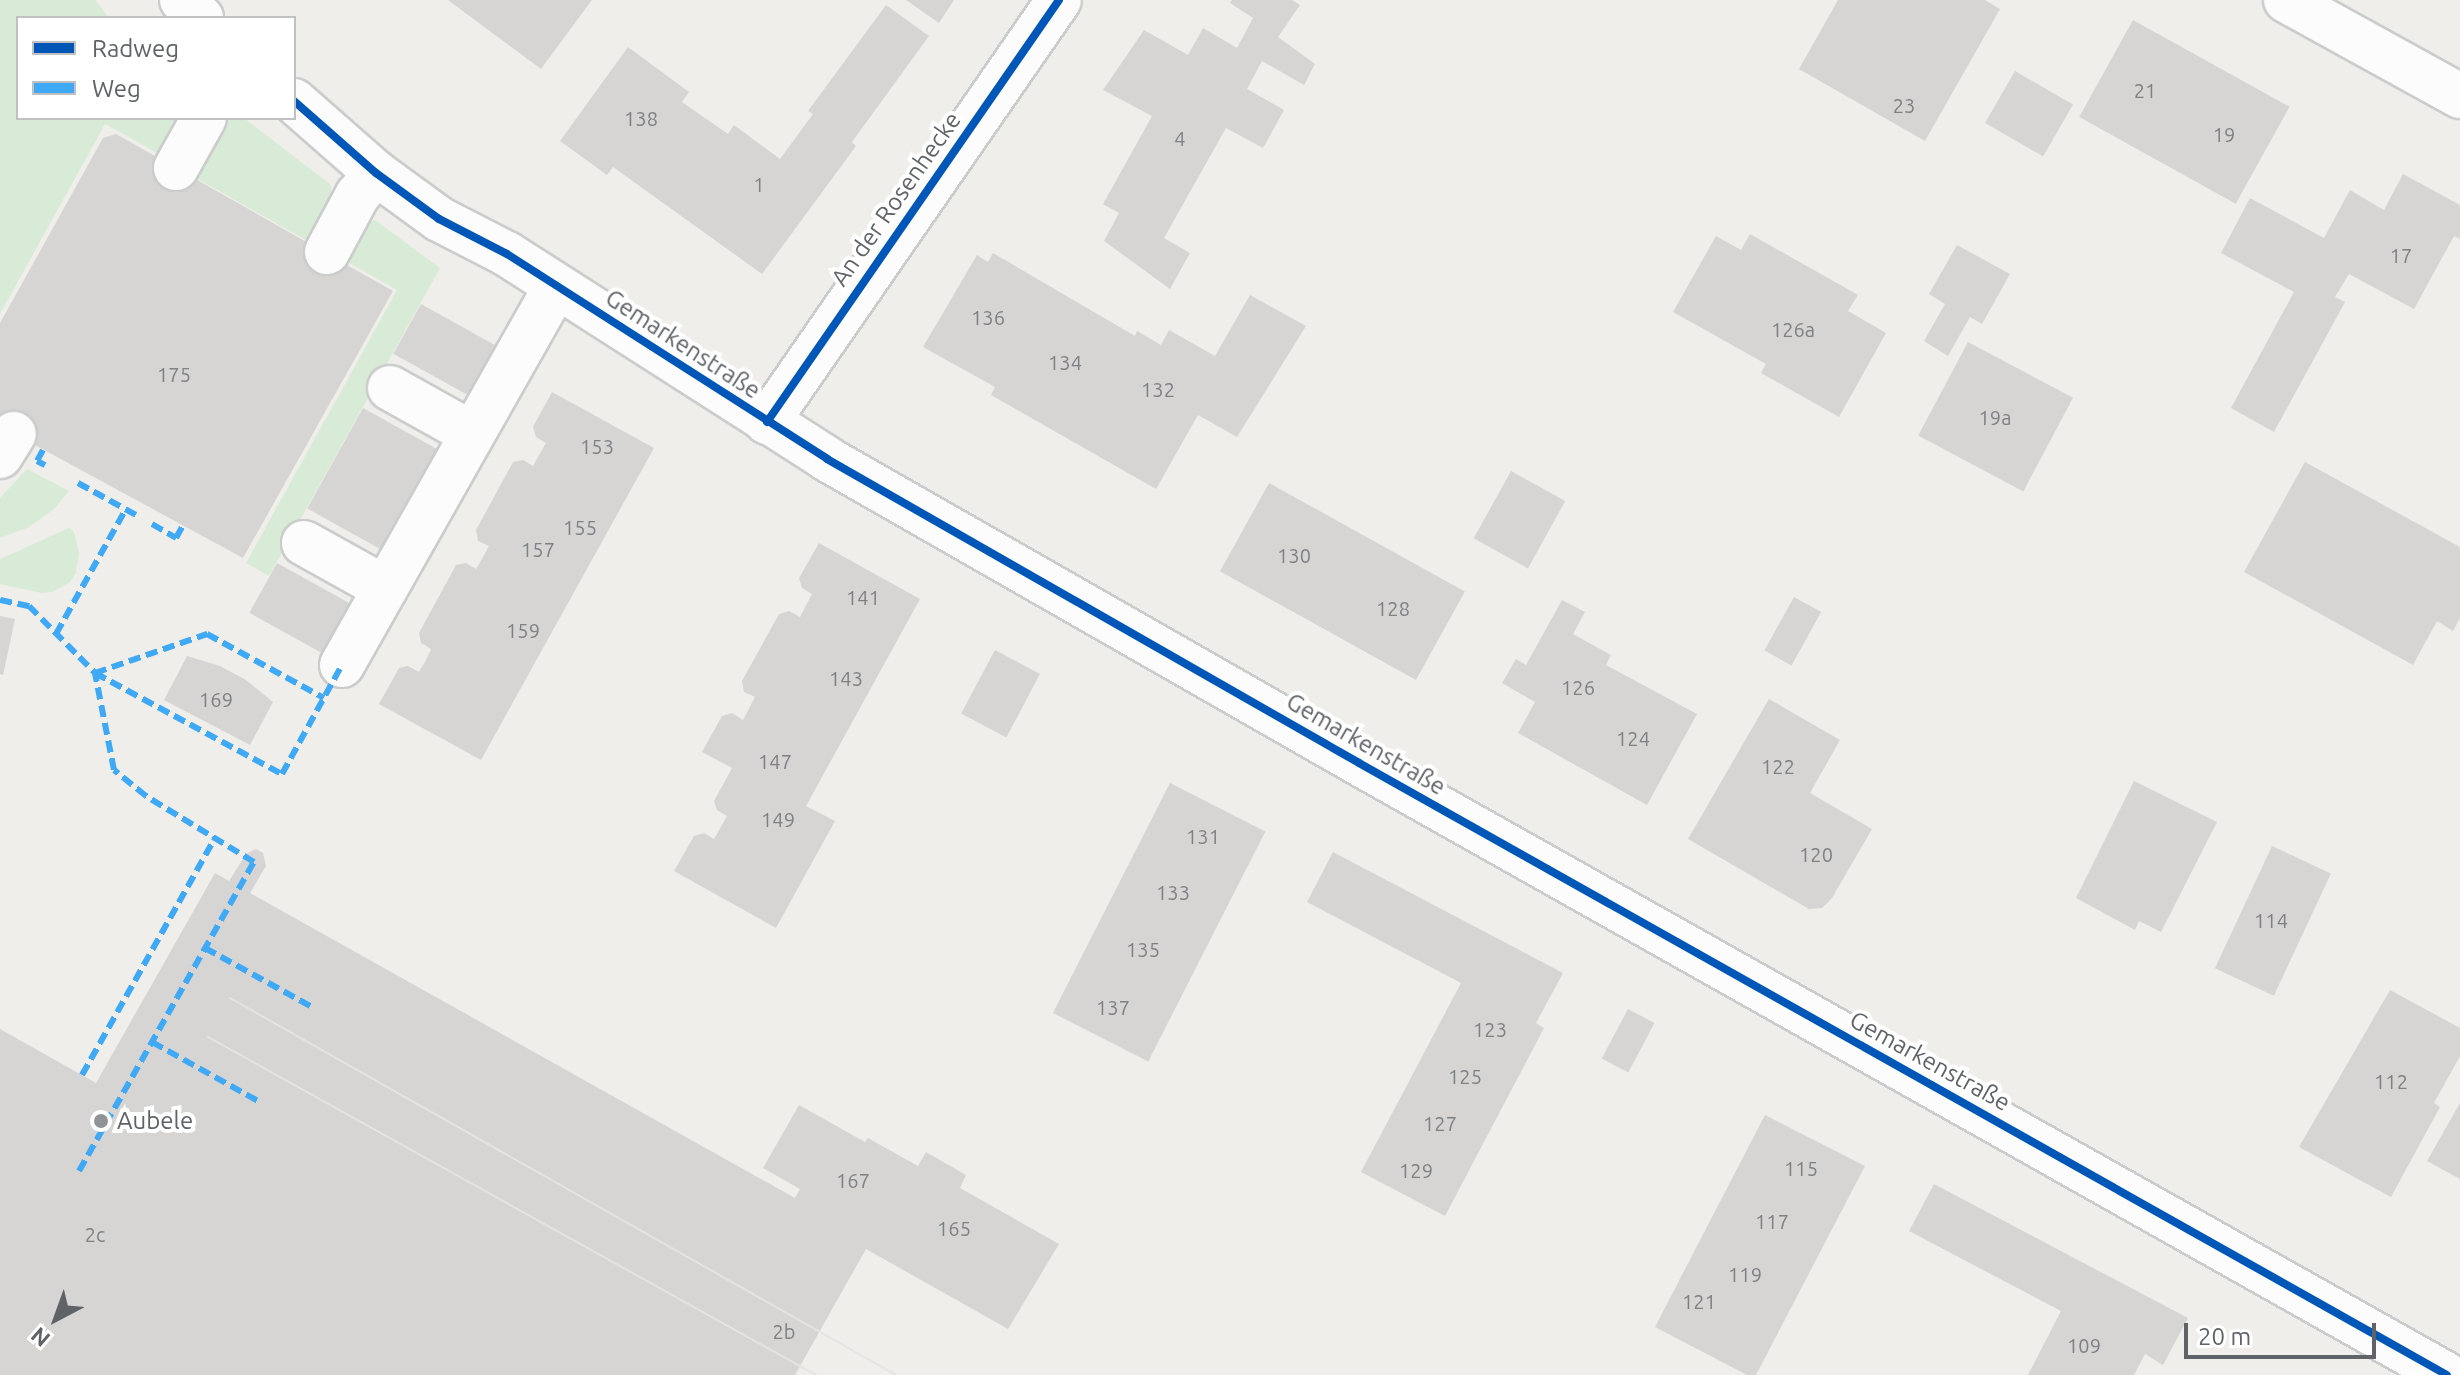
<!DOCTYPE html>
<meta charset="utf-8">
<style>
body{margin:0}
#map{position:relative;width:2460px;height:1375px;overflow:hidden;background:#efeeea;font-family:Ubuntu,sans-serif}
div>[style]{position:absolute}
.green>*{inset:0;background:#d8ebd6}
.building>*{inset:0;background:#d6d5d3;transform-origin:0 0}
.roads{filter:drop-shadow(2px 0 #cbcccc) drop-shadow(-2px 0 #cbcccc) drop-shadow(0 2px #cbcccc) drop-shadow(0 -2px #cbcccc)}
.minor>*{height:44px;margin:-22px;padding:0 22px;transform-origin:22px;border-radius:22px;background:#fdfcfc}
.tram>*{height:2px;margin:-1px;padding:0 1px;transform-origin:1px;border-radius:1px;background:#e4e4e4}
.quiet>*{height:6px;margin-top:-3px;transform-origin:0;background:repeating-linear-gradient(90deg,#3fa9f5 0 12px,transparent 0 18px)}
.cycleway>*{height:8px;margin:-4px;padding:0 4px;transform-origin:4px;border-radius:4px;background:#0057b8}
.dots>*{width:22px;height:22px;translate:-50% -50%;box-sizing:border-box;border:4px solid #fff;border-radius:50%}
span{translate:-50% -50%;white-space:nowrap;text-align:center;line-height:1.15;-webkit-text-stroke:8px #fff;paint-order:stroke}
.number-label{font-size:20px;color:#7e8184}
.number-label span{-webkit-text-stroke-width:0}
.street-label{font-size:24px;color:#5f6368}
.poi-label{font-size:24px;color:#5f6368}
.left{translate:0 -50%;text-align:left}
.legend{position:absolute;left:16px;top:16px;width:280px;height:104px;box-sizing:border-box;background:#fff;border:2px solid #bfc1c3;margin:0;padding:10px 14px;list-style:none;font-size:24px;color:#5f6368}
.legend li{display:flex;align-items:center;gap:16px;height:40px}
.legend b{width:40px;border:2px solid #bfc1c3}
.north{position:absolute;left:16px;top:1279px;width:80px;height:80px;-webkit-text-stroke:6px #fff;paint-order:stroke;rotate:221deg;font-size:22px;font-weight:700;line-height:32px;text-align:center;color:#5f6368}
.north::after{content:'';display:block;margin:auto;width:28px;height:36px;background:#5f6368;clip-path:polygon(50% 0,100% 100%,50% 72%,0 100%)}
.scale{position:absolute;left:2184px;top:1323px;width:192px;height:36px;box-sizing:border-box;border:4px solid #5f6368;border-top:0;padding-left:10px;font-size:24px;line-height:28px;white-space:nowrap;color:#5f6368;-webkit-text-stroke:6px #fff;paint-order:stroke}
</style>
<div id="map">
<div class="green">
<i style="clip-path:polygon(0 0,95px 0,109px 18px,18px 18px,18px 118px,181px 118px,161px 155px,105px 124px,0 314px)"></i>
<i style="clip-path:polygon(244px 118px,331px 185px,331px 199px,308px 241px,196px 178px,228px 119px)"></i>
<i style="clip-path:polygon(375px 220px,440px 268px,269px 576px,246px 563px,397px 290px,344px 260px,364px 225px)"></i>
<i style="clip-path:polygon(27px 469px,69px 491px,54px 509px,29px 527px,0 538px,0 498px)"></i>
<i style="clip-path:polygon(69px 528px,74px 532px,79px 553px,76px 573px,70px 582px,52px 592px,42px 593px,0 584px,0 559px)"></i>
</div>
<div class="building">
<i style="clip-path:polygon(448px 0,592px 0,541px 69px)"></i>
<i style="clip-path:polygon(906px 0,954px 0,939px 23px)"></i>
<i style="clip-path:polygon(1232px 0,1292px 0,1300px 5px,1278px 37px,1315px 64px,1304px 85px,1262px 61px,1247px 89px,1284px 110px,1263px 148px,1226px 128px,1164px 238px,1190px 253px,1170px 289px,1104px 241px,1119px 213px,1103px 204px,1152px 116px,1103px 90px,1144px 30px,1188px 55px,1203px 28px,1237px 48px,1253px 18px,1230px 3px)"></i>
<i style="clip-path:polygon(1838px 0,1985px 0,2000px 9px,1925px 141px,1799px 69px)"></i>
<i style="clip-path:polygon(886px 5px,929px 36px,852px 142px,856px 146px,762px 274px,613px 167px,607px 175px,560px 141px,628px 47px,689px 92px,682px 102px,728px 134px,734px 125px,780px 159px,813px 114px,808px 111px)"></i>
<i style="left:2133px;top:20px;width:179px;height:111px;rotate:29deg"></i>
<i style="left:2015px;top:71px;width:67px;height:60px;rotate:30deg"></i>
<i style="clip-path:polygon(116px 134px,393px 291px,243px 558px,0 426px,0 323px,103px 138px)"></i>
<i style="clip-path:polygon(2403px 174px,2460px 205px,2460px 239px,2454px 236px,2414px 309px,2349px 274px,2335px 297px,2345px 302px,2274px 432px,2231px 408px,2294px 292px,2221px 253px,2250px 198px,2324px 238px,2350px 190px,2384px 210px)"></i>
<i style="clip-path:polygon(1750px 234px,1858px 295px,1848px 311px,1886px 333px,1839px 417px,1761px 373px,1766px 364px,1673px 312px,1716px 236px,1741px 250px)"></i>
<i style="clip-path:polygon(1957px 245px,2010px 274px,1982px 324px,1970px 317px,1948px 356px,1924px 341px,1945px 304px,1929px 294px)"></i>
<i style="clip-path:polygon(993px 253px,1135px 336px,1137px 331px,1161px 345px,1169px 330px,1215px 356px,1250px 295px,1306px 326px,1237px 437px,1198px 415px,1156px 489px,991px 395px,995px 387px,923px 347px,977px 255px,988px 262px)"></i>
<i style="left:421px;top:304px;width:86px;height:57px;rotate:29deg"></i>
<i style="left:1968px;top:342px;width:119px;height:106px;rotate:28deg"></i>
<i style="clip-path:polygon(552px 392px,654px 448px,481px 760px,379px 704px,399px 668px,408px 666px,419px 672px,426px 660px,431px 649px,421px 643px,419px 633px,456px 565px,466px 563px,476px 569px,483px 557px,489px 546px,478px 541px,476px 530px,513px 462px,523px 460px,533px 466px,546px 443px,536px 437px,533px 427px)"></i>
<i style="left:363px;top:408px;width:85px;height:115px;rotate:29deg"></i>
<i style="clip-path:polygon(2305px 462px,2460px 547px,2460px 618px,2453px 631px,2437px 621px,2413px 665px,2244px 572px)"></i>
<i style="left:1511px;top:471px;width:62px;height:77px;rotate:29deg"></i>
<i style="left:1269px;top:483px;width:224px;height:101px;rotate:29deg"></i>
<i style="clip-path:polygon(819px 543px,920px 599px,806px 806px,835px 821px,776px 928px,674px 871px,694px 836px,704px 833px,714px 839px,727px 816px,717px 810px,714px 801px,732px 768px,702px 752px,722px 716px,732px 713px,743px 720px,755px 697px,744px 692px,742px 681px,779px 614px,789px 611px,800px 617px,812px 594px,802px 588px,799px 578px)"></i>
<i style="left:277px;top:563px;width:85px;height:57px;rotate:29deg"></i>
<i style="left:1794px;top:597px;width:31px;height:61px;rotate:29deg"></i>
<i style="clip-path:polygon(1562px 600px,1585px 612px,1573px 634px,1611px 655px,1606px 665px,1697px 714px,1647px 805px,1518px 733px,1535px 702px,1502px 683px,1516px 659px,1526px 665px)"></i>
<i style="clip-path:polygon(0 616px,15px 619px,3px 675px,0 674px)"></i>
<i style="left:995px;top:650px;width:51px;height:72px;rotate:28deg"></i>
<i style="clip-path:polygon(187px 656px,220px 666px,246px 680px,273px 702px,250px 745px,164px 700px)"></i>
<i style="clip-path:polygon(1769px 699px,1840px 740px,1810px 793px,1872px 829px,1832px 898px,1822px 908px,1809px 909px,1688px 839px)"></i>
<i style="clip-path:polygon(2134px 781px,2217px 822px,2161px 932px,2139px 921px,2135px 930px,2076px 898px)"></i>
<i style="left:1170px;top:783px;width:107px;height:258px;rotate:27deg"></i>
<i style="left:2272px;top:846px;width:65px;height:135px;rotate:25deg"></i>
<i style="clip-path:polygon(256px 849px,263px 853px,266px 866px,250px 893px,795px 1198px,800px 1189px,763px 1168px,799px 1105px,865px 1142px,868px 1138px,918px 1166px,926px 1152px,966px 1175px,960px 1188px,1059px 1244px,1008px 1329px,866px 1249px,795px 1375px,0 1375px,0 1029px,96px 1083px,215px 873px,229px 881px,246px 854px)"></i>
<i style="clip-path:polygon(1333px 852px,1563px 973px,1536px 1023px,1544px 1028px,1445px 1216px,1361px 1172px,1461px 983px,1307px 902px)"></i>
<i style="clip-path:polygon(2390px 990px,2460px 1028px,2460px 1056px,2434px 1103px,2440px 1107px,2391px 1197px,2299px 1147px)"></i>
<i style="left:1628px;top:1009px;width:30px;height:56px;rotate:28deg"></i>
<i style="clip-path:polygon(2460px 1103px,2460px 1179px,2427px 1161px)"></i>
<i style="clip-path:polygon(1765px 1115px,1865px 1166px,1756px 1375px,1747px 1375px,1655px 1327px)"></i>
<i style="clip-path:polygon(1934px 1184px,2188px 1318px,2163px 1365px,2145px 1354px,2134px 1375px,2028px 1375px,2061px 1311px,1909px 1231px)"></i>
</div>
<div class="roads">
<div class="minor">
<i style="left:182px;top:0;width:26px;rotate:43deg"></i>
<i style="left:2286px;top:0;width:199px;rotate:28.9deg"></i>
<i style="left:294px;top:101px;width:109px;rotate:41.3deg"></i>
<i style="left:376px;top:173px;width:78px;rotate:36.1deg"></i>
<i style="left:439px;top:219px;width:76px;rotate:27.2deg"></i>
<i style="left:507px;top:254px;width:380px;rotate:32.6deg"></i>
<i style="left:827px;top:459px;width:613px;rotate:29.74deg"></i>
<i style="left:1359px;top:763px;width:1248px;rotate:29.36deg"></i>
<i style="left:176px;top:168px;width:57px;rotate:-60.8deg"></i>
<i style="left:327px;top:252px;width:64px;rotate:-61.8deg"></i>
<i style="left:357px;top:196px;width:30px;rotate:-50deg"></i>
<i style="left:390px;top:388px;width:93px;rotate:29.1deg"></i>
<i style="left:767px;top:422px;width:513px;rotate:-55.32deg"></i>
<i style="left:0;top:456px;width:26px;rotate:-58deg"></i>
<i style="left:304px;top:543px;width:93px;rotate:29.1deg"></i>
<i style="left:342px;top:665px;width:435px;rotate:-60.5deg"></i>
</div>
</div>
<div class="tram">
<i style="left:230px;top:998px;width:765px;rotate:29.51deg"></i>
<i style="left:208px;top:1037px;width:696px;rotate:29.07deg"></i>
</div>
<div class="quiet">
<i style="left:43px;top:450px;width:13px;rotate:119deg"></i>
<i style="left:37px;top:461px;width:9px;rotate:27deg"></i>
<i style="left:78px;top:483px;width:66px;rotate:28.9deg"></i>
<i style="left:152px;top:524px;width:28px;rotate:30deg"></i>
<i style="left:176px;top:538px;width:13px;rotate:-61deg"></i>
<i style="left:0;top:600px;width:30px;rotate:12deg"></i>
<i style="left:29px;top:606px;width:94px;rotate:45.4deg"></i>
<i style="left:95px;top:673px;width:213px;rotate:28.4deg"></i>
<i style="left:282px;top:774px;width:124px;rotate:-61.2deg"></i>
<i style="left:56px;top:634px;width:143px;rotate:-60.8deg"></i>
<i style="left:95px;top:673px;width:119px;rotate:-19.2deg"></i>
<i style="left:207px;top:634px;width:133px;rotate:28.7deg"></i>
<i style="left:205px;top:948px;width:122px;rotate:28.9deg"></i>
<i style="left:152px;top:1042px;width:121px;rotate:29.1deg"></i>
<i style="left:82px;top:1075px;width:272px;rotate:-60.7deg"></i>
<i style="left:79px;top:1171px;width:355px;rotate:-60.5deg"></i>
<i style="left:254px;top:862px;width:127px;rotate:-148.6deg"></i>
<i style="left:146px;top:796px;width:41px;rotate:-140.9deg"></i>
<i style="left:114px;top:770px;width:99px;rotate:-101.1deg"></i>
</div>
<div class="cycleway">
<i style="left:294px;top:101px;width:109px;rotate:41.3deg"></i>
<i style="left:376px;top:173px;width:78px;rotate:36.1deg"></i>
<i style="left:439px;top:219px;width:76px;rotate:27.2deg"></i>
<i style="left:507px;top:254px;width:380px;rotate:32.6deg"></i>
<i style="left:827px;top:459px;width:613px;rotate:29.74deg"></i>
<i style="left:1359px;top:763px;width:1248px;rotate:29.36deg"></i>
<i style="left:767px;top:422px;width:513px;rotate:-55.32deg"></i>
</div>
<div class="dots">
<i style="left:101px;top:1121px;background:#919496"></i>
</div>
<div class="number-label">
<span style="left:2145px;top:90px">21</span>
<span style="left:1904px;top:105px">23</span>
<span style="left:641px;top:118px">138</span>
<span style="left:2224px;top:134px">19</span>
<span style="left:1180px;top:138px">4</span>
<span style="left:759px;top:184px">1</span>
<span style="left:2401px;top:255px">17</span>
<span style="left:988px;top:317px">136</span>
<span style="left:1793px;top:329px">126a</span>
<span style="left:1065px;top:362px">134</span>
<span style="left:174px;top:374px">175</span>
<span style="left:1158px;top:389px">132</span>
<span style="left:1995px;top:417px">19a</span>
<span style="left:597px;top:446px">153</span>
<span style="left:580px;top:527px">155</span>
<span style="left:538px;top:549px">157</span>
<span style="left:1294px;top:555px">130</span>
<span style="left:863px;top:597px">141</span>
<span style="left:1393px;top:608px">128</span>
<span style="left:523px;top:630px">159</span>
<span style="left:846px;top:678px">143</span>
<span style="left:1578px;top:687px">126</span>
<span style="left:216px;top:699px">169</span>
<span style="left:1633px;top:738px">124</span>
<span style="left:775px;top:761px">147</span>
<span style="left:1778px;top:766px">122</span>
<span style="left:778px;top:819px">149</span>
<span style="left:1203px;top:836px">131</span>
<span style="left:1816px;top:854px">120</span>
<span style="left:1173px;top:892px">133</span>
<span style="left:2271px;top:920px">114</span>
<span style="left:1143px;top:949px">135</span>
<span style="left:1113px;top:1007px">137</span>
<span style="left:1490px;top:1029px">123</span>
<span style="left:1465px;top:1076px">125</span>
<span style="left:2391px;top:1081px">112</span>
<span style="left:1440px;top:1123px">127</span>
<span style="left:1801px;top:1168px">115</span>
<span style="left:1416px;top:1170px">129</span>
<span style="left:853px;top:1180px">167</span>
<span style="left:1772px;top:1221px">117</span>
<span style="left:954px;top:1228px">165</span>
<span style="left:95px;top:1234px">2c</span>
<span style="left:1745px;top:1274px">119</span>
<span style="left:1699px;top:1301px">121</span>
<span style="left:784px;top:1331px">2b</span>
<span style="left:2084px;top:1345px">109</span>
</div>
<div class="street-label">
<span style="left:896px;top:199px;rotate:-55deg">An der Rosenhecke</span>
<span style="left:683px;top:344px;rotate:33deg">Gemarkenstraße</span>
<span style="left:1366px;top:744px;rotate:30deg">Gemarkenstraße</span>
<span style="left:1930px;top:1061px;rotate:29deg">Gemarkenstraße</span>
</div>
<div class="poi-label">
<span class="left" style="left:117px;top:1121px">Aubele</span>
</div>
<ul class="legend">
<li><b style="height:10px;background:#0057b8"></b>Radweg</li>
<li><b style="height:10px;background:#3fa9f5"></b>Weg</li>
</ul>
<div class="north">N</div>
<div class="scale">20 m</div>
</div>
